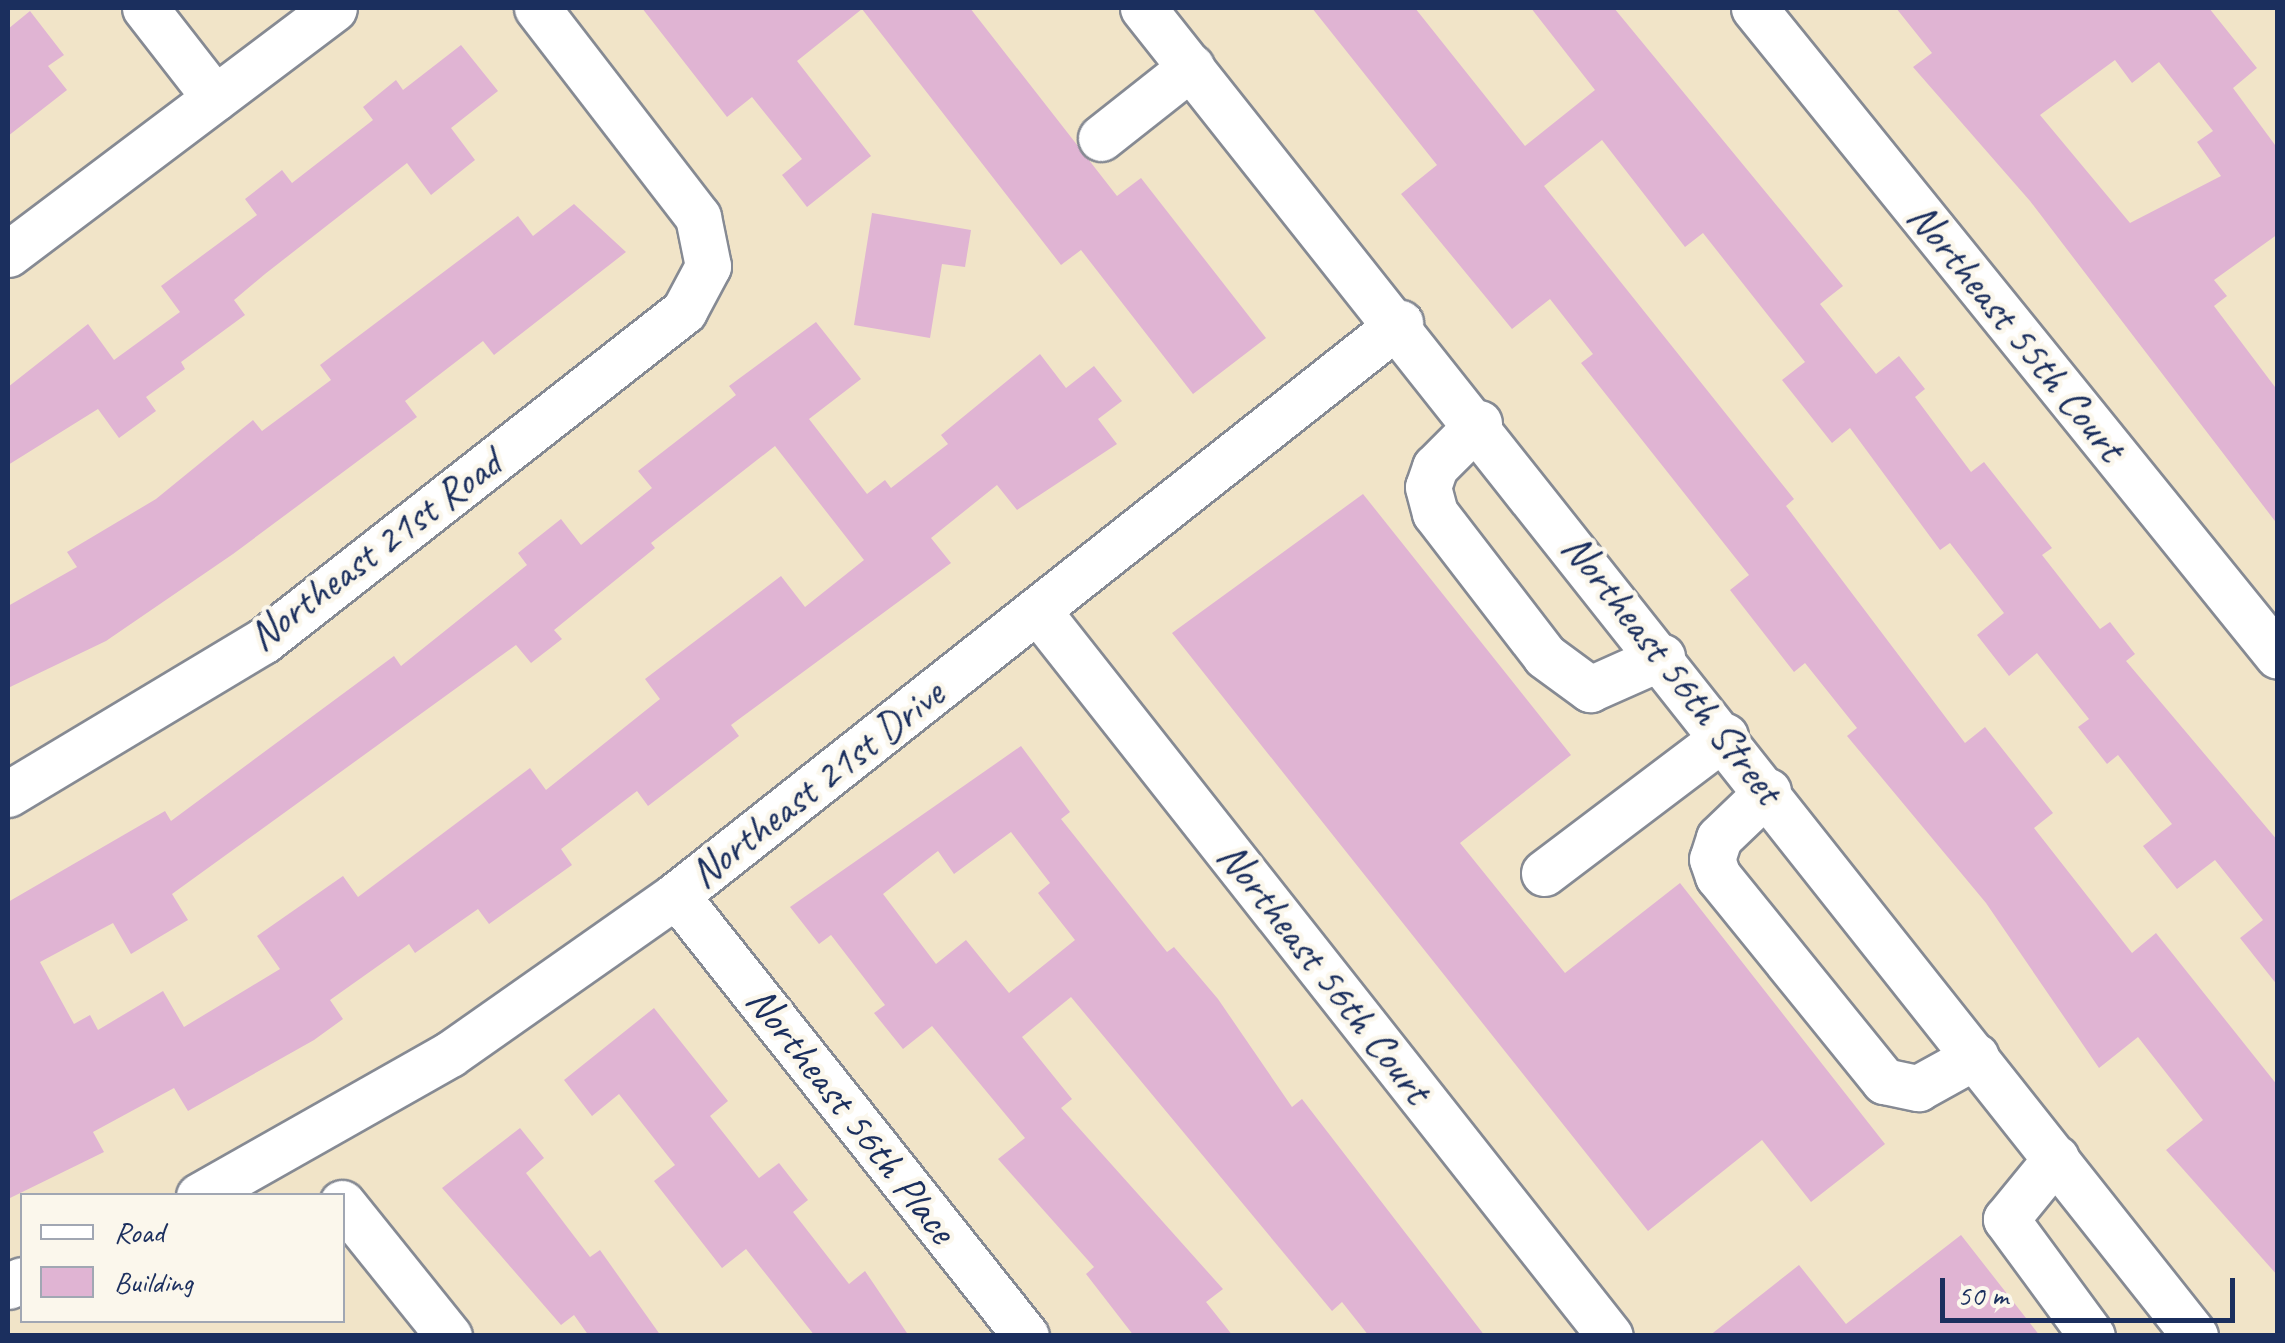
<!DOCTYPE html>
<style>
body{margin:0}
#map{position:relative;width:2285px;height:1343px;overflow:hidden;background:#f1e4c8;font-family:Caveat,sans-serif}
div>[style]{position:absolute}
.building>*{inset:0;background:#e0b4d3}
.roads{filter:drop-shadow(2px 0 #868a93) drop-shadow(-2px 0 #868a93) drop-shadow(0 2px #868a93) drop-shadow(0 -2px #868a93)}
.minor>*{height:45px;margin:-22.5px;padding:0 22.5px;transform-origin:22.5px;border-radius:22.5px;background:#fff}
span{translate:-50% -50%;white-space:nowrap;text-align:center;line-height:1.15;-webkit-text-stroke:9px #fbf7ec;paint-order:stroke}
.street-label{font-size:42px;color:#1b2f5e}
.frame{position:absolute;inset:0;border:10px solid #1b2f5e;pointer-events:none}
.legend{position:absolute;left:20px;top:1193px;width:325px;height:130px;box-sizing:border-box;background:#fbf7ec;border:2px solid #a1a7b3;margin:0;padding:12px 18px;list-style:none;font-size:30px;color:#1b2f5e}
.legend li{display:flex;align-items:center;gap:20px;height:50px}
.legend b{width:50px;border:2px solid #a1a7b3}
.scale{position:absolute;left:1940px;top:1278px;width:295px;height:45px;box-sizing:border-box;border:5px solid #1b2f5e;border-top:0;padding-left:12px;font-size:30px;line-height:35px;white-space:nowrap;color:#1b2f5e;-webkit-text-stroke:8px #fbf7ec;paint-order:stroke}
</style>
<div id="map">
<div class="building">
<i style="clip-path:polygon(642px 8px,970px 8px,1117px 196px,1141px 178px,1266px 338px,1193px 394px,1081px 250px,1061px 265px,862px 9px,797px 61px,871px 156px,807px 207px,782px 175px,802px 159px,752px 97px,727px 117px)"></i>
<i style="clip-path:polygon(1312px 8px,1415px 8px,1525px 146px,1595px 90px,1531px 8px,1614px 8px,1843px 286px,1820px 304px,1876px 374px,1899px 356px,1925px 389px,1915px 397px,1971px 472px,1984px 462px,2052px 548px,2042px 555px,2100px 629px,2110px 622px,2135px 654px,2126px 661px,2278px 841px,2278px 986px,2240px 938px,2263px 920px,2215px 860px,2177px 889px,2143px 846px,2172px 824px,2118px 755px,2107px 764px,2078px 727px,2089px 719px,2037px 653px,2009px 676px,1977px 635px,2004px 613px,1950px 543px,1940px 550px,1850px 428px,1832px 443px,1782px 380px,1805px 362px,1703px 233px,1685px 247px,1602px 140px,1544px 186px,1794px 499px,1786px 506px,1965px 743px,1985px 727px,2053px 813px,2034px 828px,2132px 953px,2156px 933px,2278px 1086px,2278px 1276px,2166px 1150px,2203px 1120px,2138px 1037px,2099px 1068px,1986px 903px,1847px 736px,1857px 728px,1805px 663px,1794px 672px,1730px 590px,1749px 575px,1581px 363px,1593px 354px,1550px 299px,1512px 329px,1401px 194px,1437px 165px)"></i>
<i style="clip-path:polygon(evenodd,1896px 8px,2209px 8px,2257px 68px,2233px 88px,2278px 149px,2278px 234px,2214px 280px,2227px 296px,2214px 306px,2278px 391px,2278px 525px,2030px 201px,1913px 67px,1932px 53px,1896px 8px,2115px 60px,2132px 83px,2159px 62px,2213px 131px,2197px 142px,2221px 176px,2130px 223px,2040px 115px,2115px 60px)"></i>
<i style="clip-path:polygon(30px 11px,64px 55px,48px 66px,67px 90px,8px 136px,8px 29px)"></i>
<i style="clip-path:polygon(461px 45px,498px 91px,451px 128px,475px 160px,431px 195px,407px 163px,265px 274px,234px 300px,245px 315px,181px 362px,185px 369px,146px 397px,156px 411px,119px 438px,98px 409px,8px 465px,8px 387px,88px 324px,114px 360px,180px 312px,161px 286px,257px 215px,245px 199px,282px 170px,292px 183px,373px 120px,363px 107px,396px 80px,403px 90px)"></i>
<i style="clip-path:polygon(574px 204px,626px 252px,494px 355px,483px 341px,405px 401px,417px 417px,233px 554px,106px 641px,8px 688px,8px 606px,77px 567px,67px 552px,156px 499px,253px 420px,262px 431px,331px 380px,320px 365px,518px 216px,533px 236px)"></i>
<i style="clip-path:polygon(872px 213px,971px 230px,965px 267px,942px 264px,930px 338px,854px 325px)"></i>
<i style="clip-path:polygon(evenodd,816px 322px,861px 379px,809px 419px,867px 494px,885px 480px,891px 488px,948px 444px,941px 435px,1040px 354px,1066px 388px,1094px 366px,1122px 401px,1098px 419px,1117px 444px,1017px 510px,997px 485px,931px 538px,951px 563px,731px 725px,739px 736px,648px 806px,637px 791px,561px 849px,572px 865px,489px 924px,478px 909px,415px 953px,409px 944px,330px 1000px,343px 1019px,314px 1040px,188px 1111px,174px 1088px,93px 1132px,104px 1152px,8px 1199px,8px 902px,165px 811px,171px 821px,394px 656px,401px 666px,527px 565px,518px 553px,561px 519px,581px 545px,652px 488px,638px 471px,736px 395px,729px 386px,816px 322px,775px 446px,864px 560px,805px 607px,781px 576px,645px 679px,660px 699px,546px 790px,530px 768px,358px 897px,343px 876px,257px 936px,280px 969px,184px 1027px,163px 991px,98px 1030px,90px 1015px,74px 1024px,40px 962px,113px 923px,131px 954px,188px 920px,172px 894px,516px 645px,531px 663px,562px 639px,554px 630px,655px 548px,651px 543px,775px 446px)"></i>
<i style="clip-path:polygon(1363px 494px,1571px 755px,1460px 843px,1565px 973px,1680px 883px,1885px 1144px,1811px 1202px,1762px 1140px,1648px 1231px,1172px 633px)"></i>
<i style="clip-path:polygon(evenodd,1021px 746px,1070px 812px,1061px 819px,1167px 952px,1174px 947px,1218px 999px,1292px 1107px,1302px 1099px,1485px 1336px,1369px 1336px,1342px 1302px,1332px 1311px,1071px 997px,1022px 1037px,1072px 1099px,1061px 1108px,1223px 1289px,1206px 1302px,1233px 1336px,1134px 1336px,1086px 1274px,1094px 1267px,998px 1159px,1025px 1138px,932px 1026px,903px 1049px,874px 1013px,885px 1005px,831px 935px,819px 944px,790px 907px,1021px 746px,1011px 832px,1050px 883px,1038px 893px,1075px 940px,1009px 993px,966px 940px,936px 964px,883px 894px,938px 851px,954px 874px,1011px 832px)"></i>
<i style="clip-path:polygon(654px 1008px,728px 1101px,710px 1116px,759px 1178px,779px 1163px,808px 1200px,793px 1212px,849px 1284px,865px 1271px,909px 1336px,815px 1336px,746px 1249px,722px 1268px,654px 1181px,675px 1165px,619px 1094px,592px 1116px,564px 1080px)"></i>
<i style="clip-path:polygon(520px 1128px,544px 1158px,526px 1173px,590px 1257px,600px 1250px,661px 1336px,589px 1336px,574px 1315px,561px 1325px,442px 1188px)"></i>
<i style="clip-path:polygon(1961px 1235px,2040px 1336px,1709px 1336px,1799px 1265px,1846px 1324px)"></i>
</div>
<div class="roads">
<div class="minor">
<i style="left:145px;top:8px;width:114px;rotate:52.1deg"></i>
<i style="left:1143px;top:8px;width:1694px;rotate:51.61deg"></i>
<i style="left:1754px;top:8px;width:833px;rotate:51.04deg"></i>
<i style="left:1101px;top:138px;width:115px;rotate:-38.3deg"></i>
<i style="left:8px;top:254px;width:408px;rotate:-37deg"></i>
<i style="left:1479px;top:423px;width:62px;rotate:135deg"></i>
<i style="left:1435px;top:467px;width:21px;rotate:109deg"></i>
<i style="left:1428px;top:487px;width:27px;rotate:75deg"></i>
<i style="left:1435px;top:513px;width:180px;rotate:52.4deg"></i>
<i style="left:1545px;top:656px;width:56px;rotate:36.3deg"></i>
<i style="left:1590px;top:689px;width:79px;rotate:-24deg"></i>
<i style="left:1038px;top:611px;width:923px;rotate:51.73deg"></i>
<i style="left:1768px;top:791px;width:68px;rotate:136.2deg"></i>
<i style="left:1719px;top:838px;width:22px;rotate:108deg"></i>
<i style="left:1712px;top:859px;width:18px;rotate:71deg"></i>
<i style="left:1718px;top:876px;width:264px;rotate:51deg"></i>
<i style="left:1884px;top:1081px;width:35px;rotate:12deg"></i>
<i style="left:1918px;top:1088px;width:66px;rotate:-28.9deg"></i>
<i style="left:8px;top:794px;width:297px;rotate:-31deg"></i>
<i style="left:263px;top:641px;width:535px;rotate:-38.09deg"></i>
<i style="left:684px;top:311px;width:51px;rotate:-61.9deg"></i>
<i style="left:708px;top:266px;width:50px;rotate:-101.5deg"></i>
<i style="left:698px;top:217px;width:264px;rotate:-127.6deg"></i>
<i style="left:1544px;top:873px;width:227px;rotate:-37.1deg"></i>
<i style="left:676px;top:895px;width:563px;rotate:51.56deg"></i>
<i style="left:2056px;top:1158px;width:79px;rotate:129.3deg"></i>
<i style="left:2006px;top:1219px;width:145px;rotate:53.7deg"></i>
<i style="left:199px;top:1196px;width:288px;rotate:-29.5deg"></i>
<i style="left:450px;top:1054px;width:276px;rotate:-35.1deg"></i>
<i style="left:676px;top:895px;width:923px;rotate:-38.31deg"></i>
<i style="left:342px;top:1203px;width:171px;rotate:51.2deg"></i>
<i style="left:8px;top:1286px;width:15px;rotate:-23deg"></i>
</div>
</div>
<div class="street-label">
<span style="left:2016px;top:332px;rotate:51deg">Northeast 55th Court</span>
<span style="left:375px;top:550px;rotate:-37deg">Northeast 21st Road</span>
<span style="left:1672px;top:669px;rotate:52deg">Northeast 56th Street</span>
<span style="left:817px;top:784px;rotate:-38deg">Northeast 21st Drive</span>
<span style="left:1324px;top:973px;rotate:52deg">Northeast 56th Court</span>
<span style="left:851px;top:1115px;rotate:52deg">Northeast 56th Place</span>
</div>
<div class="frame"></div>
<ul class="legend">
<li><b style="height:12px;background:#fff"></b>Road</li>
<li><b style="height:28px;background:#e0b4d3"></b>Building</li>
</ul>
<div class="scale">50 m</div>
</div>
